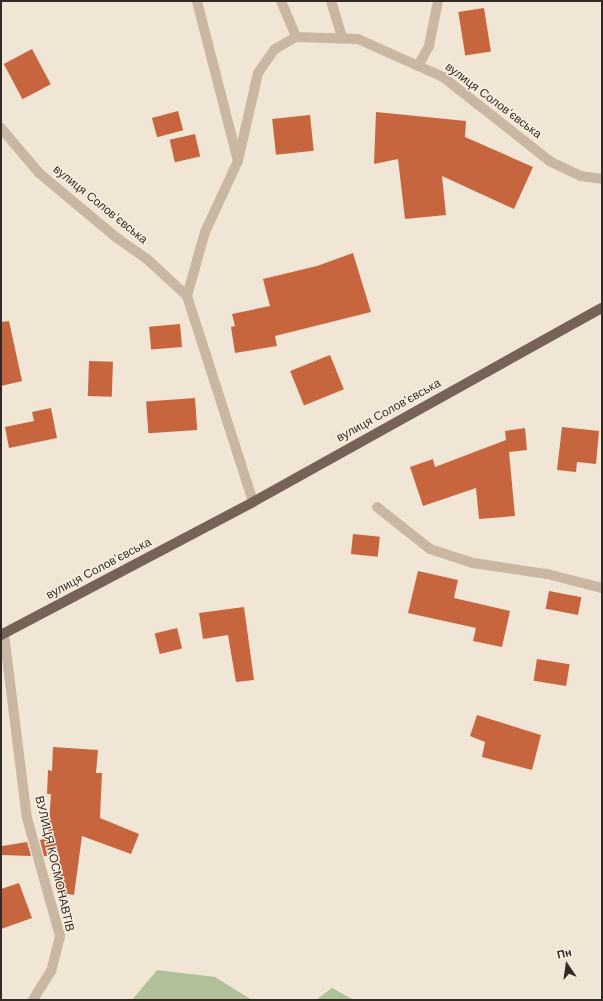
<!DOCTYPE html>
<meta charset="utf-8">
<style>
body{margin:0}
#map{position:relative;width:603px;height:1001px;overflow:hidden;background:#f1e6d6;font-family:Arial,sans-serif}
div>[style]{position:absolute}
.green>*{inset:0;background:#b0c097}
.building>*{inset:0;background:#c7663e;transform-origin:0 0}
.minor>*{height:10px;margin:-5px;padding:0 5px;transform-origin:5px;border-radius:5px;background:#c9b6a3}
.major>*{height:10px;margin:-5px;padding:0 5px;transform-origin:5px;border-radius:5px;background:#766256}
span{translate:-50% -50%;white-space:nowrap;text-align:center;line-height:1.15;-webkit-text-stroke:3px #f9f0e2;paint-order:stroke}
.street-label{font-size:12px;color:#332a25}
.frame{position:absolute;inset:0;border:2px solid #332a25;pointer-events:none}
.north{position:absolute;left:547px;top:945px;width:40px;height:40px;-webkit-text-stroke:3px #f9f0e2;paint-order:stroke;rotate:347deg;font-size:11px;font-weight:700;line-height:16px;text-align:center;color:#332a25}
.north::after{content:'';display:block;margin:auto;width:14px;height:18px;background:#332a25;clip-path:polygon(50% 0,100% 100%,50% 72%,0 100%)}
</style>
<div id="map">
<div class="green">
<i style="clip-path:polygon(157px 970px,215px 977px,252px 1000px,132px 1000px)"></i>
<i style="clip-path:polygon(332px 988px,354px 1000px,316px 1000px)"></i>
</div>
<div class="building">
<i style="left:484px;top:8px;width:44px;height:26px;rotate:81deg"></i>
<i style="left:32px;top:49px;width:40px;height:32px;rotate:62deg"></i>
<i style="left:178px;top:111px;width:20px;height:27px;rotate:75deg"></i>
<i style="clip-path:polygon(376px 112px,466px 121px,465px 137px,533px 167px,514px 209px,442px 176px,446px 215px,405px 219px,398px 159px,374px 164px)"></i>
<i style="left:310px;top:115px;width:36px;height:38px;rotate:84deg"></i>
<i style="left:195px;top:134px;width:23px;height:26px;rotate:77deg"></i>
<i style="clip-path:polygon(353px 253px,371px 312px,275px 336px,277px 346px,235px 353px,231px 327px,235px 326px,232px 314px,270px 306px,263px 279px,317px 266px)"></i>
<i style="clip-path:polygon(9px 321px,22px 381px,1px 386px,1px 322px)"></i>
<i style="left:180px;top:324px;width:23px;height:31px;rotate:85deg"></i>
<i style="left:330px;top:355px;width:37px;height:43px;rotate:68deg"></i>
<i style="left:89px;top:361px;width:24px;height:35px;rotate:2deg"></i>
<i style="left:195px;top:398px;width:32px;height:49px;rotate:86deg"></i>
<i style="clip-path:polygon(51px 408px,57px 438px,9px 448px,5px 427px,34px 421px,32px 412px)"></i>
<i style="clip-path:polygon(562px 427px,599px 431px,596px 464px,577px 462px,576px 472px,557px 470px)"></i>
<i style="clip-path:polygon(525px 428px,527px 450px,509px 452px,515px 516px,479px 519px,476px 488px,423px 506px,410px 467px,433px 459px,435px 467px,506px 440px,505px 431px)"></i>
<i style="left:353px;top:534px;width:27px;height:20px;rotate:6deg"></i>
<i style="clip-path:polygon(418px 571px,458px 580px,454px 598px,510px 611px,502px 647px,473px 641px,476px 628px,408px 613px)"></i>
<i style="left:549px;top:591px;width:33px;height:18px;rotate:11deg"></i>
<i style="clip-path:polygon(244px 607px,254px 680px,236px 682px,228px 635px,203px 639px,199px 613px)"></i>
<i style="left:177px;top:628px;width:21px;height:23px;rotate:76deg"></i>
<i style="left:537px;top:659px;width:33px;height:22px;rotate:9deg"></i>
<i style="clip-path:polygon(477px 715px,541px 735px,532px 770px,482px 757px,485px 742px,470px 736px)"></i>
<i style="clip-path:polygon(53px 747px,98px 750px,96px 773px,102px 773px,100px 818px,139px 834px,131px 854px,82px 836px,74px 895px,56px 892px,60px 857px,44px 856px,40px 840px,48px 838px,51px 794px,47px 794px,48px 770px,52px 771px)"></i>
<i style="clip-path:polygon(27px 842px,31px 856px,2px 855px,2px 846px)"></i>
<i style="clip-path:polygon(19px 883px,32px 918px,1px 929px,1px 889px)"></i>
</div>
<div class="minor">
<i style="left:281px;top:1px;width:39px;rotate:67deg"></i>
<i style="left:331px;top:1px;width:39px;rotate:73deg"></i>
<i style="left:418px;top:66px;width:23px;rotate:-61deg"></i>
<i style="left:429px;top:46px;width:46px;rotate:-78.7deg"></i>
<i style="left:1px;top:128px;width:59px;rotate:49.8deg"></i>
<i style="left:39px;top:173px;width:102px;rotate:39.8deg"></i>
<i style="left:117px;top:238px;width:37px;rotate:35deg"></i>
<i style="left:147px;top:259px;width:54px;rotate:42.8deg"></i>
<i style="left:187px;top:296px;width:216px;rotate:72.2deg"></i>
<i style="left:238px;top:161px;width:90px;rotate:-77.2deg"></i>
<i style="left:258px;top:73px;width:29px;rotate:-55deg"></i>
<i style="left:275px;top:49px;width:24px;rotate:-30deg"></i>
<i style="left:296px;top:37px;width:62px;rotate:1.8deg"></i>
<i style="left:358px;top:39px;width:93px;rotate:24.1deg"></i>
<i style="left:443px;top:77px;width:137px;rotate:38.2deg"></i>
<i style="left:551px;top:162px;width:33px;rotate:25deg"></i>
<i style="left:581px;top:176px;width:21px;rotate:8deg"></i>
<i style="left:187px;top:296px;width:66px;rotate:-74.3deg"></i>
<i style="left:205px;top:232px;width:78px;rotate:-65.1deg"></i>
<i style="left:238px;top:161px;width:165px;rotate:-104.4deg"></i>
<i style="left:377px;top:507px;width:68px;rotate:38.4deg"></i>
<i style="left:430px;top:549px;width:45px;rotate:18deg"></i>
<i style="left:473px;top:563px;width:75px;rotate:8.5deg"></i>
<i style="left:547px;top:574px;width:57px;rotate:14.3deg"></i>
<i style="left:4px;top:634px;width:185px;rotate:82.9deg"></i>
<i style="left:27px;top:818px;width:123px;rotate:74.4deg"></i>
<i style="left:60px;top:936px;width:36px;rotate:104deg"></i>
<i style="left:51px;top:971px;width:34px;rotate:122deg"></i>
</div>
<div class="major">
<i style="left:1px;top:635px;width:285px;rotate:-27.8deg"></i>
<i style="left:253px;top:502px;width:399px;rotate:-29.1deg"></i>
</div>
<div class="street-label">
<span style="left:493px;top:101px;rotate:37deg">вулиця Соловʼєвська</span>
<span style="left:100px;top:205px;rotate:39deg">вулиця Соловʼєвська</span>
<span style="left:389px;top:411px;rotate:-29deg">вулиця Соловʼєвська</span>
<span style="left:99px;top:569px;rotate:-28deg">вулиця Соловʼєвська</span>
<span style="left:54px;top:864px;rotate:77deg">ВУЛИЦЯ КОСМОНАВТІВ</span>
</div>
<div class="frame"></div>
<div class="north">Пн</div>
</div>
